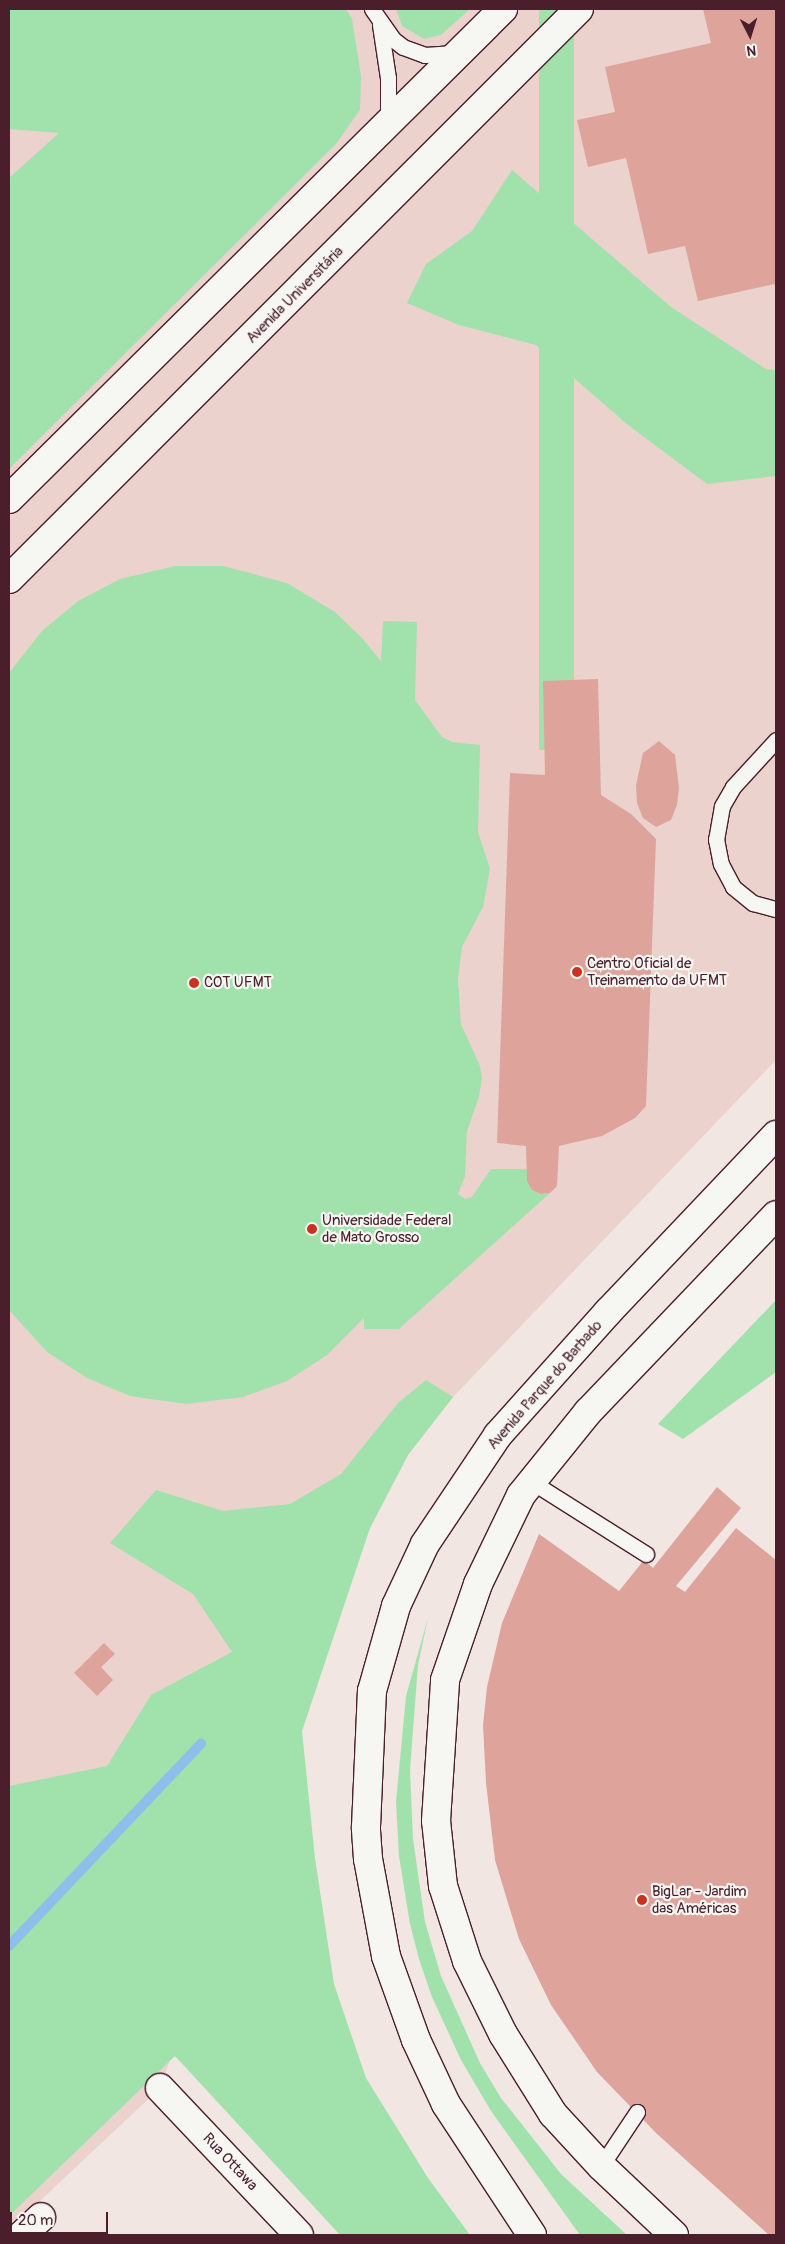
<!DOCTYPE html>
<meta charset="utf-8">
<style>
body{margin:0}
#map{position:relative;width:785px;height:2244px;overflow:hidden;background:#f1e6e1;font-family:Pangolin,sans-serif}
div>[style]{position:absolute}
.built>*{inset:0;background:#ebd2cc}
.green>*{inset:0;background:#a1e2ac;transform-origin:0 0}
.stream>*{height:10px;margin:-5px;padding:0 5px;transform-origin:5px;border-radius:5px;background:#8ebfea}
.building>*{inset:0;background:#dea49c}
.roads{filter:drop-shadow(1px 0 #4a1f2b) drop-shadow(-1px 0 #4a1f2b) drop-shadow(0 1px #4a1f2b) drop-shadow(0 -1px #4a1f2b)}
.lane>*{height:15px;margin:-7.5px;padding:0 7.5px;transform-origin:7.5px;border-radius:7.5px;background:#f6f6f2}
.street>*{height:28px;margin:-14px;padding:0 14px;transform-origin:14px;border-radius:14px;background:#f6f6f2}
.secondary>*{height:28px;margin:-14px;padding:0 14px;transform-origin:14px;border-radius:14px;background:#f6f6f2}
.dots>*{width:14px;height:14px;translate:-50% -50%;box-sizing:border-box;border:2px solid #f6f6f2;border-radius:50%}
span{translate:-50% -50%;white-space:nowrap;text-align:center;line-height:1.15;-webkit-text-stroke:4.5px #f6f6f2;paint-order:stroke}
.street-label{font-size:15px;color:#4a1f2b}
.poi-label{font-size:15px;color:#4a1f2b}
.left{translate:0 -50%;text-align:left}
.frame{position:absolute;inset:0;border:10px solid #4a1f2b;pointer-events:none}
.north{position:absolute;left:725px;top:10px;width:50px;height:50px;-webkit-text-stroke:4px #f6f6f2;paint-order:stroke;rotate:175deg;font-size:14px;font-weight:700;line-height:20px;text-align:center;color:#4a1f2b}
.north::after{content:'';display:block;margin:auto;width:18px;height:22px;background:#4a1f2b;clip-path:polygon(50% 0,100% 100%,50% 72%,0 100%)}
.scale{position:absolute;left:10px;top:2212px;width:98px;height:22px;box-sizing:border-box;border:2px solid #4a1f2b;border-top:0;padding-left:6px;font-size:15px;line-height:18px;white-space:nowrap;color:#4a1f2b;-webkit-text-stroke:4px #f6f6f2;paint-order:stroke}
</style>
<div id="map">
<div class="built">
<i style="clip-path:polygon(9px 9px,776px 9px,776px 1060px,453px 1397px,408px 1455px,370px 1528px,274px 1769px,160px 2088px,9px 2230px)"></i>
</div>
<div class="green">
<i style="clip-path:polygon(9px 9px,346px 9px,352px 19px,361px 76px,360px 110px,336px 144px,9px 469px,9px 178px,59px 133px,9px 129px)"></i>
<i style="clip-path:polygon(396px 9px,470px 9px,441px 35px,424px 39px,402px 26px)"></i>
<i style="left:539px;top:9px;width:35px;height:741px"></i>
<i style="clip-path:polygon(512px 170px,671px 307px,766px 369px,776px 370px,776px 476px,707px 484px,628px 425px,536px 345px,459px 325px,407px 303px,426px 264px,472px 231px)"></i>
<i style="clip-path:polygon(175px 566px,223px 566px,287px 583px,335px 612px,362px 638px,381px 661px,383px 621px,417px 622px,415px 700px,442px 737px,452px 742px,480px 745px,478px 832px,490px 869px,483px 907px,462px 947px,458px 979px,461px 1024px,480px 1066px,482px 1078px,479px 1097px,467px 1131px,465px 1176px,458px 1194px,465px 1199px,472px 1197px,491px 1169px,527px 1169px,532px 1190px,541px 1194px,550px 1193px,399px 1329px,364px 1329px,364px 1318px,327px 1355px,287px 1381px,243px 1397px,186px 1404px,130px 1396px,87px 1378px,47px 1352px,9px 1310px,9px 673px,42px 631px,78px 601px,120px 579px)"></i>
<i style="clip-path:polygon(776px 1300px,776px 1372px,683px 1439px,658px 1424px)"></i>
<i style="clip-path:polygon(426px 1380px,453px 1397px,408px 1455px,370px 1528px,302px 1731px,315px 1858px,334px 1984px,366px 2078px,428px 2178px,470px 2235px,340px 2235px,175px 2056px,9px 2216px,9px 1786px,107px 1766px,151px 1695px,232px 1652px,193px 1594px,110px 1543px,156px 1490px,223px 1511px,290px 1504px,341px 1474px,398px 1403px)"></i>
<i style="clip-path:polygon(428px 1618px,418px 1665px,410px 1770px,413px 1839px,425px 1922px,441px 1976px,480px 2063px,501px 2098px,561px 2174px,627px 2235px,580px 2235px,491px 2111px,461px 2060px,432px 1997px,419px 1959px,410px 1924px,399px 1856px,396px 1802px,406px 1696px)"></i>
</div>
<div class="stream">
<i style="left:9px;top:1946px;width:279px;rotate:-46.5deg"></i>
</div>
<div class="building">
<i style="clip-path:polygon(703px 9px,776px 9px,776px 288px,774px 284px,698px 301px,685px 246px,648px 254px,626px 158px,588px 167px,577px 120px,615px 112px,605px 67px,711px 43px)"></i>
<i style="clip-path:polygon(598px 679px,601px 795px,631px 814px,656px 839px,646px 1106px,635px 1118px,602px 1136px,559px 1146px,557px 1186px,550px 1193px,541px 1194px,532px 1190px,527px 1181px,526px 1146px,497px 1143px,510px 773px,545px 775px,543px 681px)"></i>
<i style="clip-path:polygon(659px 741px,675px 755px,679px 788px,677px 805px,671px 820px,656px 827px,643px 818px,637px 803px,636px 785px,643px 753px)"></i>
<i style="clip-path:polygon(717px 1487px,741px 1508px,676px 1586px,685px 1592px,736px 1528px,776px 1560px,776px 2235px,769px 2235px,656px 2133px,597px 2072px,551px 2005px,519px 1939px,495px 1860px,486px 1783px,483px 1725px,487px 1687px,502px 1623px,539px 1534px,619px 1591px,644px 1560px,653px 1568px)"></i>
<i style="clip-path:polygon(104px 1643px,115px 1654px,101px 1667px,113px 1680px,97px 1696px,74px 1673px)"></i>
</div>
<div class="roads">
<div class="lane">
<i style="left:372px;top:9px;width:38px;rotate:55deg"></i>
<i style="left:394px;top:40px;width:11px;rotate:38deg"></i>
<i style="left:403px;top:47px;width:23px;rotate:20deg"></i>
<i style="left:425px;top:55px;width:32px;rotate:-4deg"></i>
<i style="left:380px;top:25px;width:54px;rotate:81.4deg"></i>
<i style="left:388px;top:78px;width:44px;rotate:90deg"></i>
<i style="left:776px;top:740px;width:64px;rotate:132.5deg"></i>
<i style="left:733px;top:787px;width:22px;rotate:120deg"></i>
<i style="left:722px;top:806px;width:34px;rotate:100deg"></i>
<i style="left:716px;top:839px;width:25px;rotate:79deg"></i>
<i style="left:721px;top:864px;width:26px;rotate:62deg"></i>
<i style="left:733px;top:887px;width:26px;rotate:39deg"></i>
<i style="left:753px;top:903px;width:24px;rotate:15deg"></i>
<i style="left:532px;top:1482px;width:135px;rotate:32.3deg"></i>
<i style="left:601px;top:2166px;width:65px;rotate:-56.3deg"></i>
</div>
<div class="street">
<i style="left:160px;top:2088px;width:202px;rotate:46.6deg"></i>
<i style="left:22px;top:2235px;width:26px;rotate:-43deg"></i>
</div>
<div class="secondary">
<i style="left:9px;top:499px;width:696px;rotate:-44.77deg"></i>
<i style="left:9px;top:579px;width:806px;rotate:-45deg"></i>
<i style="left:532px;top:2235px;width:157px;rotate:-123.3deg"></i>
<i style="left:446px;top:2104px;width:71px;rotate:-115.1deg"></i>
<i style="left:416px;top:2040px;width:89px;rotate:-109.7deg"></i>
<i style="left:386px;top:1956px;width:99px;rotate:-100.5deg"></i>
<i style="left:368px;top:1859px;width:32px;rotate:-94deg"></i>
<i style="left:366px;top:1827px;width:136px;rotate:-87.5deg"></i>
<i style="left:372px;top:1691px;width:88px;rotate:-74.2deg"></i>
<i style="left:396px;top:1606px;width:68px;rotate:-64.9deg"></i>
<i style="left:425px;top:1544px;width:131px;rotate:-56.2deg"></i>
<i style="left:498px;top:1435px;width:165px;rotate:-48.2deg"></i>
<i style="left:608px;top:1312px;width:244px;rotate:-46.5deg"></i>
<i style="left:674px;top:2235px;width:100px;rotate:-136.6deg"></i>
<i style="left:601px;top:2166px;width:71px;rotate:-132.7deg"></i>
<i style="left:553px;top:2114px;width:94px;rotate:-122deg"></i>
<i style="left:503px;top:2034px;width:81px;rotate:-116.3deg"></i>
<i style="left:467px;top:1961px;width:79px;rotate:-107.7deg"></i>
<i style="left:443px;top:1886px;width:65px;rotate:-96.1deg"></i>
<i style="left:436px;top:1821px;width:141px;rotate:-86.3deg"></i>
<i style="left:445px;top:1680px;width:102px;rotate:-71deg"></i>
<i style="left:478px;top:1584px;width:99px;rotate:-64.2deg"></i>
<i style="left:521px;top:1495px;width:107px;rotate:-51.1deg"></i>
<i style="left:588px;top:1412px;width:272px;rotate:-46.3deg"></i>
</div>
</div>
<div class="dots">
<i style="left:577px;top:972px;background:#c8321e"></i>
<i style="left:194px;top:983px;background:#c8321e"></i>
<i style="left:312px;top:1229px;background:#c8321e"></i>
<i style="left:642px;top:1900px;background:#c8321e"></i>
</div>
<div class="street-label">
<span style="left:295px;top:295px;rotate:-45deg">Avenida Universitária</span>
<span style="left:545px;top:1385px;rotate:-49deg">Avenida Parque do Barbado</span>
<span style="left:230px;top:2162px;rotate:47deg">Rua Ottawa</span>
</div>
<div class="poi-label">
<span class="left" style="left:587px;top:972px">Centro Oficial de<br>Treinamento da UFMT</span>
<span class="left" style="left:204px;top:983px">COT UFMT</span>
<span class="left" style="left:322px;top:1229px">Universidade Federal<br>de Mato Grosso</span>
<span class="left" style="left:652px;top:1900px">BigLar - Jardim<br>das Américas</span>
</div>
<div class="frame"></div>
<div class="north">N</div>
<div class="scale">20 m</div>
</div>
